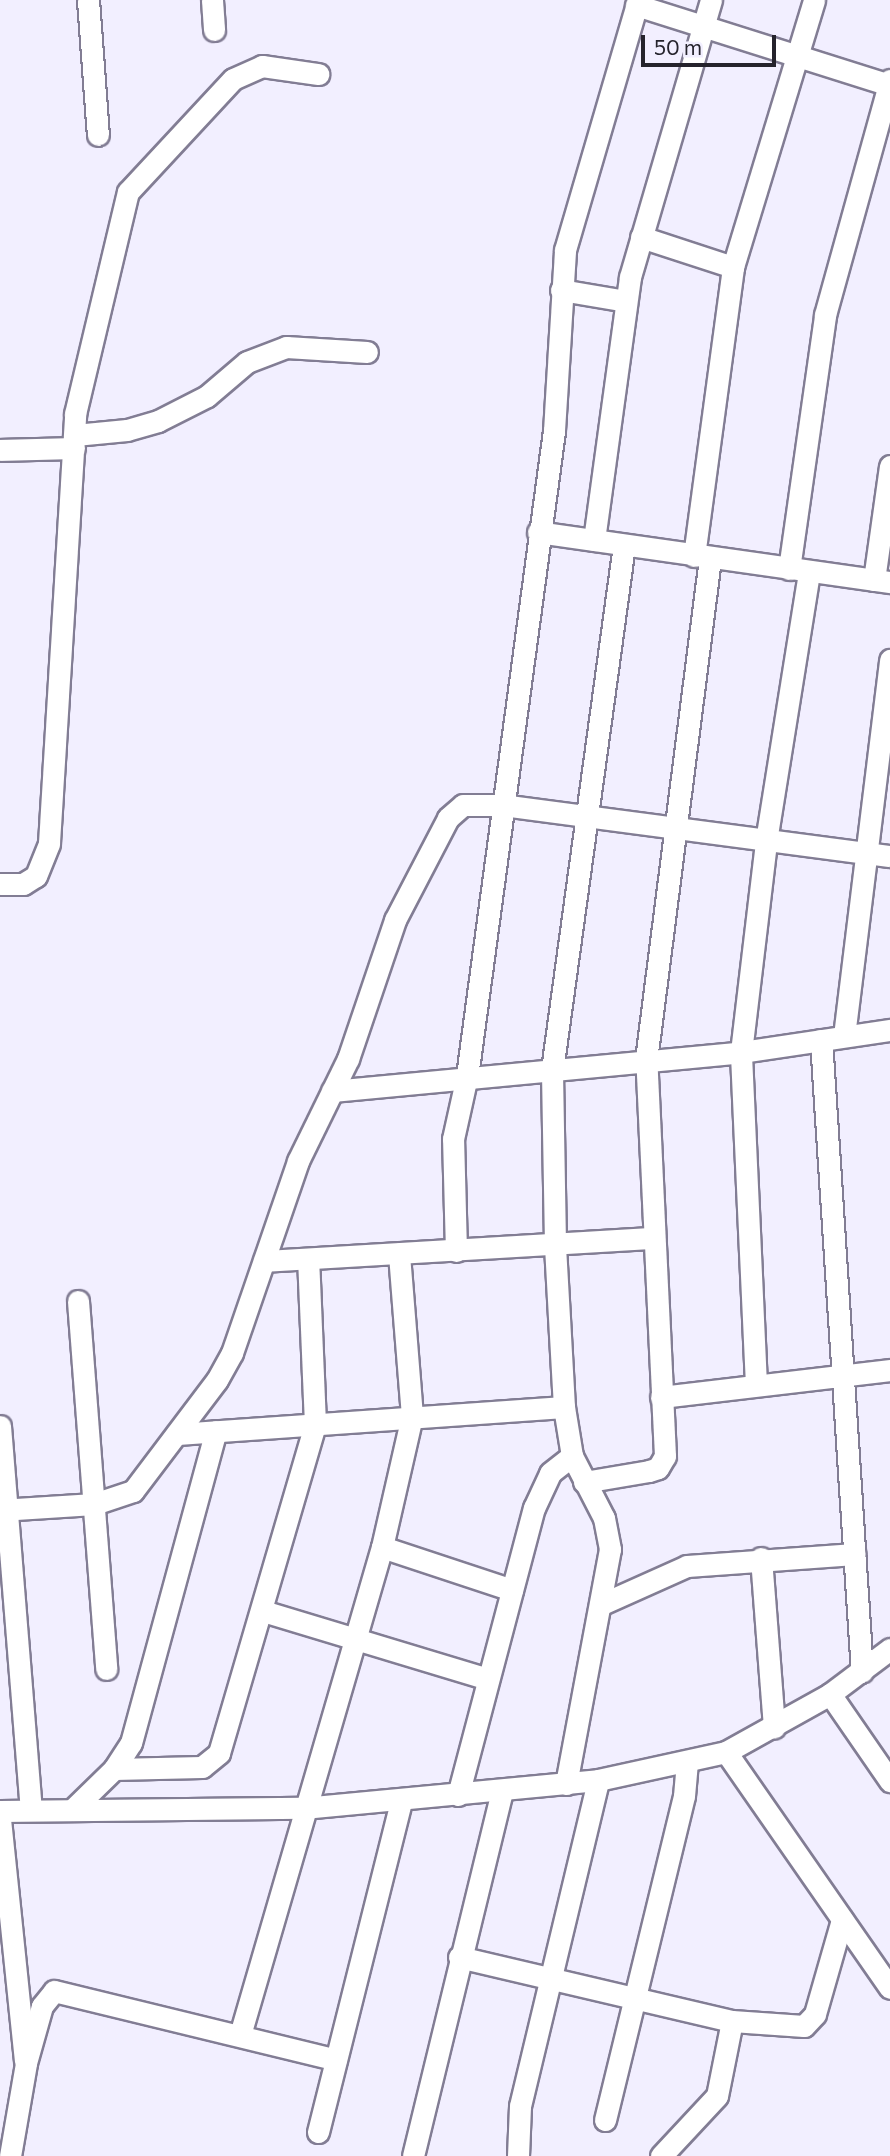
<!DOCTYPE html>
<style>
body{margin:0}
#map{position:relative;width:890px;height:2156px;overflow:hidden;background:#f2efff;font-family:Commissioner,sans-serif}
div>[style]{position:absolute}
.roads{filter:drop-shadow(2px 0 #827d94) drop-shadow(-2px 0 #827d94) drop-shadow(0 2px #827d94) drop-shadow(0 -2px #827d94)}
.minor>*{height:21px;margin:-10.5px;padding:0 10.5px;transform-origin:10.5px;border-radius:10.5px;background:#fff}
span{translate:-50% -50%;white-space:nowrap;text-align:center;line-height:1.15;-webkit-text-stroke:7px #f2efff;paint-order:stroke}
.scale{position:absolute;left:641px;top:35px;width:135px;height:32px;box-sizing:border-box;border:4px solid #25232c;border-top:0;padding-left:9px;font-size:21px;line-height:24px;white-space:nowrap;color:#25232c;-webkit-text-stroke:5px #f2efff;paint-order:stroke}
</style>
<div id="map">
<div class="roads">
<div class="minor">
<i style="left:88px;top:0;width:135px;rotate:85.8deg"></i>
<i style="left:212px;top:0;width:30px;rotate:86deg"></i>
<i style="left:636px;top:5px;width:266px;rotate:17.5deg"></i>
<i style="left:641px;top:237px;width:97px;rotate:18.1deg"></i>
<i style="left:561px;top:290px;width:66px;rotate:9.6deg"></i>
<i style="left:75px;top:435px;width:52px;rotate:-5.5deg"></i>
<i style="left:127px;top:430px;width:32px;rotate:-16deg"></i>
<i style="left:158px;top:421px;width:55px;rotate:-27deg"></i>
<i style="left:207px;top:396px;width:52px;rotate:-40.4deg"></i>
<i style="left:247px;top:362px;width:42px;rotate:-21deg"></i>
<i style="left:286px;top:347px;width:81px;rotate:3.5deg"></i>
<i style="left:0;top:450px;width:74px;rotate:-1.5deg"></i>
<i style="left:538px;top:532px;width:356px;rotate:8.1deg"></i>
<i style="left:594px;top:540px;width:265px;rotate:-82.2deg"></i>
<i style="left:630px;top:277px;width:289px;rotate:-73.7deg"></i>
<i style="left:694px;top:556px;width:292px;rotate:-82.3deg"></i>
<i style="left:733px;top:267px;width:279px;rotate:-73.1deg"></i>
<i style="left:789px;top:569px;width:257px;rotate:-81.9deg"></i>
<i style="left:825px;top:315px;width:244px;rotate:-74.5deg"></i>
<i style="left:874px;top:580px;width:115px;rotate:-82deg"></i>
<i style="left:0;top:884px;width:23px"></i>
<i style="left:23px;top:884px;width:15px;rotate:-32deg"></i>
<i style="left:36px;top:876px;width:35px;rotate:-68deg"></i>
<i style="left:49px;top:843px;width:430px;rotate:-86.5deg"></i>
<i style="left:75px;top:414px;width:228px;rotate:-76.6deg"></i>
<i style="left:128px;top:192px;width:154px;rotate:-47.1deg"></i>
<i style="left:233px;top:79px;width:32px;rotate:-24deg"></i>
<i style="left:262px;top:66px;width:57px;rotate:8.1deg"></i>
<i style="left:844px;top:1036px;width:379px;rotate:-83deg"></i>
<i style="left:821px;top:1040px;width:633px;rotate:86.29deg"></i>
<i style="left:332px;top:1091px;width:411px;rotate:-5.4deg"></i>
<i style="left:741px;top:1052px;width:151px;rotate:-8.4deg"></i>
<i style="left:456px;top:1251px;width:112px;rotate:-91.5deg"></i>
<i style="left:453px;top:1139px;width:65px;rotate:-77.5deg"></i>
<i style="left:467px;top:1076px;width:651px;rotate:-82.32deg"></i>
<i style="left:554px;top:431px;width:181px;rotate:-86.5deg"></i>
<i style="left:565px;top:250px;width:260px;rotate:-73.7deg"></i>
<i style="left:264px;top:1261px;width:389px;rotate:-3.4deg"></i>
<i style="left:78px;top:1301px;width:369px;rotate:85.6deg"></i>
<i style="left:756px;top:1385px;width:333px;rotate:-92.6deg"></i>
<i style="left:741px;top:1052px;width:212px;rotate:-83.2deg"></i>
<i style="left:766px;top:841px;width:272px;rotate:-80.9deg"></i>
<i style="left:661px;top:1397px;width:231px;rotate:-6.7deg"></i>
<i style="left:0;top:1426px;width:385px;rotate:85.4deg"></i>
<i style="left:177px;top:1434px;width:388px;rotate:-4deg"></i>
<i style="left:584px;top:1482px;width:66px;rotate:-9.6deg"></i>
<i style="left:649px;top:1471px;width:9px;rotate:-18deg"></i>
<i style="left:658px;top:1468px;width:14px;rotate:-60deg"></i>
<i style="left:665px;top:1456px;width:396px;rotate:-92.7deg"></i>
<i style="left:646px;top:1060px;width:506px;rotate:-82.73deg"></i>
<i style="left:0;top:1510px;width:94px;rotate:-3.7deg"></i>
<i style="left:94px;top:1504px;width:41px;rotate:-18.4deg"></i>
<i style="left:133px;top:1491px;width:139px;rotate:-52.9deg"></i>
<i style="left:217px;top:1380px;width:31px;rotate:-61deg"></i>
<i style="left:232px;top:1353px;width:203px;rotate:-71deg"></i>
<i style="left:298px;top:1161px;width:114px;rotate:-63.9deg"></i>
<i style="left:348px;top:1059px;width:147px;rotate:-71.3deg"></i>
<i style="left:395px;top:920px;width:115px;rotate:-62.5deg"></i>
<i style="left:448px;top:818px;width:20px;rotate:-41deg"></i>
<i style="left:463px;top:805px;width:39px"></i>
<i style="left:502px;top:805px;width:391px;rotate:7.5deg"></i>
<i style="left:382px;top:1547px;width:137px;rotate:18.3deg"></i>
<i style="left:761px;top:1558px;width:170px;rotate:85.6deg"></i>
<i style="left:602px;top:1604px;width:93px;rotate:-24.1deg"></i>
<i style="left:687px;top:1566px;width:168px;rotate:-4.1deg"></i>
<i style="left:263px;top:1611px;width:235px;rotate:16.8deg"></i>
<i style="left:830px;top:1694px;width:106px;rotate:55.4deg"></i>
<i style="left:726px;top:1752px;width:287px;rotate:55.2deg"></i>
<i style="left:114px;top:1769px;width:88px;rotate:-1.3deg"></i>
<i style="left:202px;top:1767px;width:22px;rotate:-39deg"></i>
<i style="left:219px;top:1753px;width:343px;rotate:-73.7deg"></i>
<i style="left:315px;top:1424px;width:165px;rotate:-92.4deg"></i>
<i style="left:566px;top:1784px;width:239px;rotate:-79.4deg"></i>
<i style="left:610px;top:1549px;width:32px;rotate:-101deg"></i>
<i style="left:604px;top:1518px;width:70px;rotate:-117.3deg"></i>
<i style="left:572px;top:1456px;width:50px;rotate:-99.3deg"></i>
<i style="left:564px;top:1407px;width:163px;rotate:-93.2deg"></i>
<i style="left:555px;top:1244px;width:174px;rotate:-91deg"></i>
<i style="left:552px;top:1070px;width:530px;rotate:-82.19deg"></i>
<i style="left:458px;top:1795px;width:297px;rotate:-75.2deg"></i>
<i style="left:534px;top:1508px;width:38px;rotate:-65deg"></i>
<i style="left:550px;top:1473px;width:28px;rotate:-38deg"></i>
<i style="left:73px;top:1809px;width:57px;rotate:-44.3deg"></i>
<i style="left:114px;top:1769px;width:31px;rotate:-57deg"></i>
<i style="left:131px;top:1743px;width:323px;rotate:-74.8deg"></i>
<i style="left:0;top:1811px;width:303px;rotate:-0.6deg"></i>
<i style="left:303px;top:1808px;width:296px;rotate:-5.4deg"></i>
<i style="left:598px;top:1780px;width:131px;rotate:-12.3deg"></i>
<i style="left:726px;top:1752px;width:119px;rotate:-29.1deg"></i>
<i style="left:830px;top:1694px;width:75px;rotate:-36.9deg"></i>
<i style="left:0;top:1819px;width:243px;rotate:84.1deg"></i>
<i style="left:459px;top:1957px;width:280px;rotate:13.2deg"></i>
<i style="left:732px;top:2021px;width:72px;rotate:4deg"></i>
<i style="left:804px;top:2026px;width:16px;rotate:-47deg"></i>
<i style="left:815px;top:2014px;width:98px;rotate:-74deg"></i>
<i style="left:240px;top:2035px;width:508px;rotate:-73.78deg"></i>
<i style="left:382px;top:1547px;width:134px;rotate:-77.1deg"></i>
<i style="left:412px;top:1416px;width:163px;rotate:-94.6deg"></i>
<i style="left:605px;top:2120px;width:333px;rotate:-76.3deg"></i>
<i style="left:684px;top:1796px;width:33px;rotate:-85deg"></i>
<i style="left:318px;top:2132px;width:340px;rotate:-75.9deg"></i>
<i style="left:10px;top:2156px;width:94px;rotate:-80.2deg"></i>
<i style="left:26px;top:2063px;width:59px;rotate:-74.3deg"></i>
<i style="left:42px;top:2006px;width:19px;rotate:-51deg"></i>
<i style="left:54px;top:1991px;width:290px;rotate:13.7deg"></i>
<i style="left:413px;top:2156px;width:376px;rotate:-76.3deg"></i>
<i style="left:518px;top:2156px;width:50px;rotate:-87.7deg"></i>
<i style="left:520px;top:2106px;width:335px;rotate:-76.5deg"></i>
<i style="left:661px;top:2156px;width:82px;rotate:-47deg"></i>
<i style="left:717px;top:2096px;width:76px;rotate:-78.7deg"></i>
</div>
</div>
<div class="scale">50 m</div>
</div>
